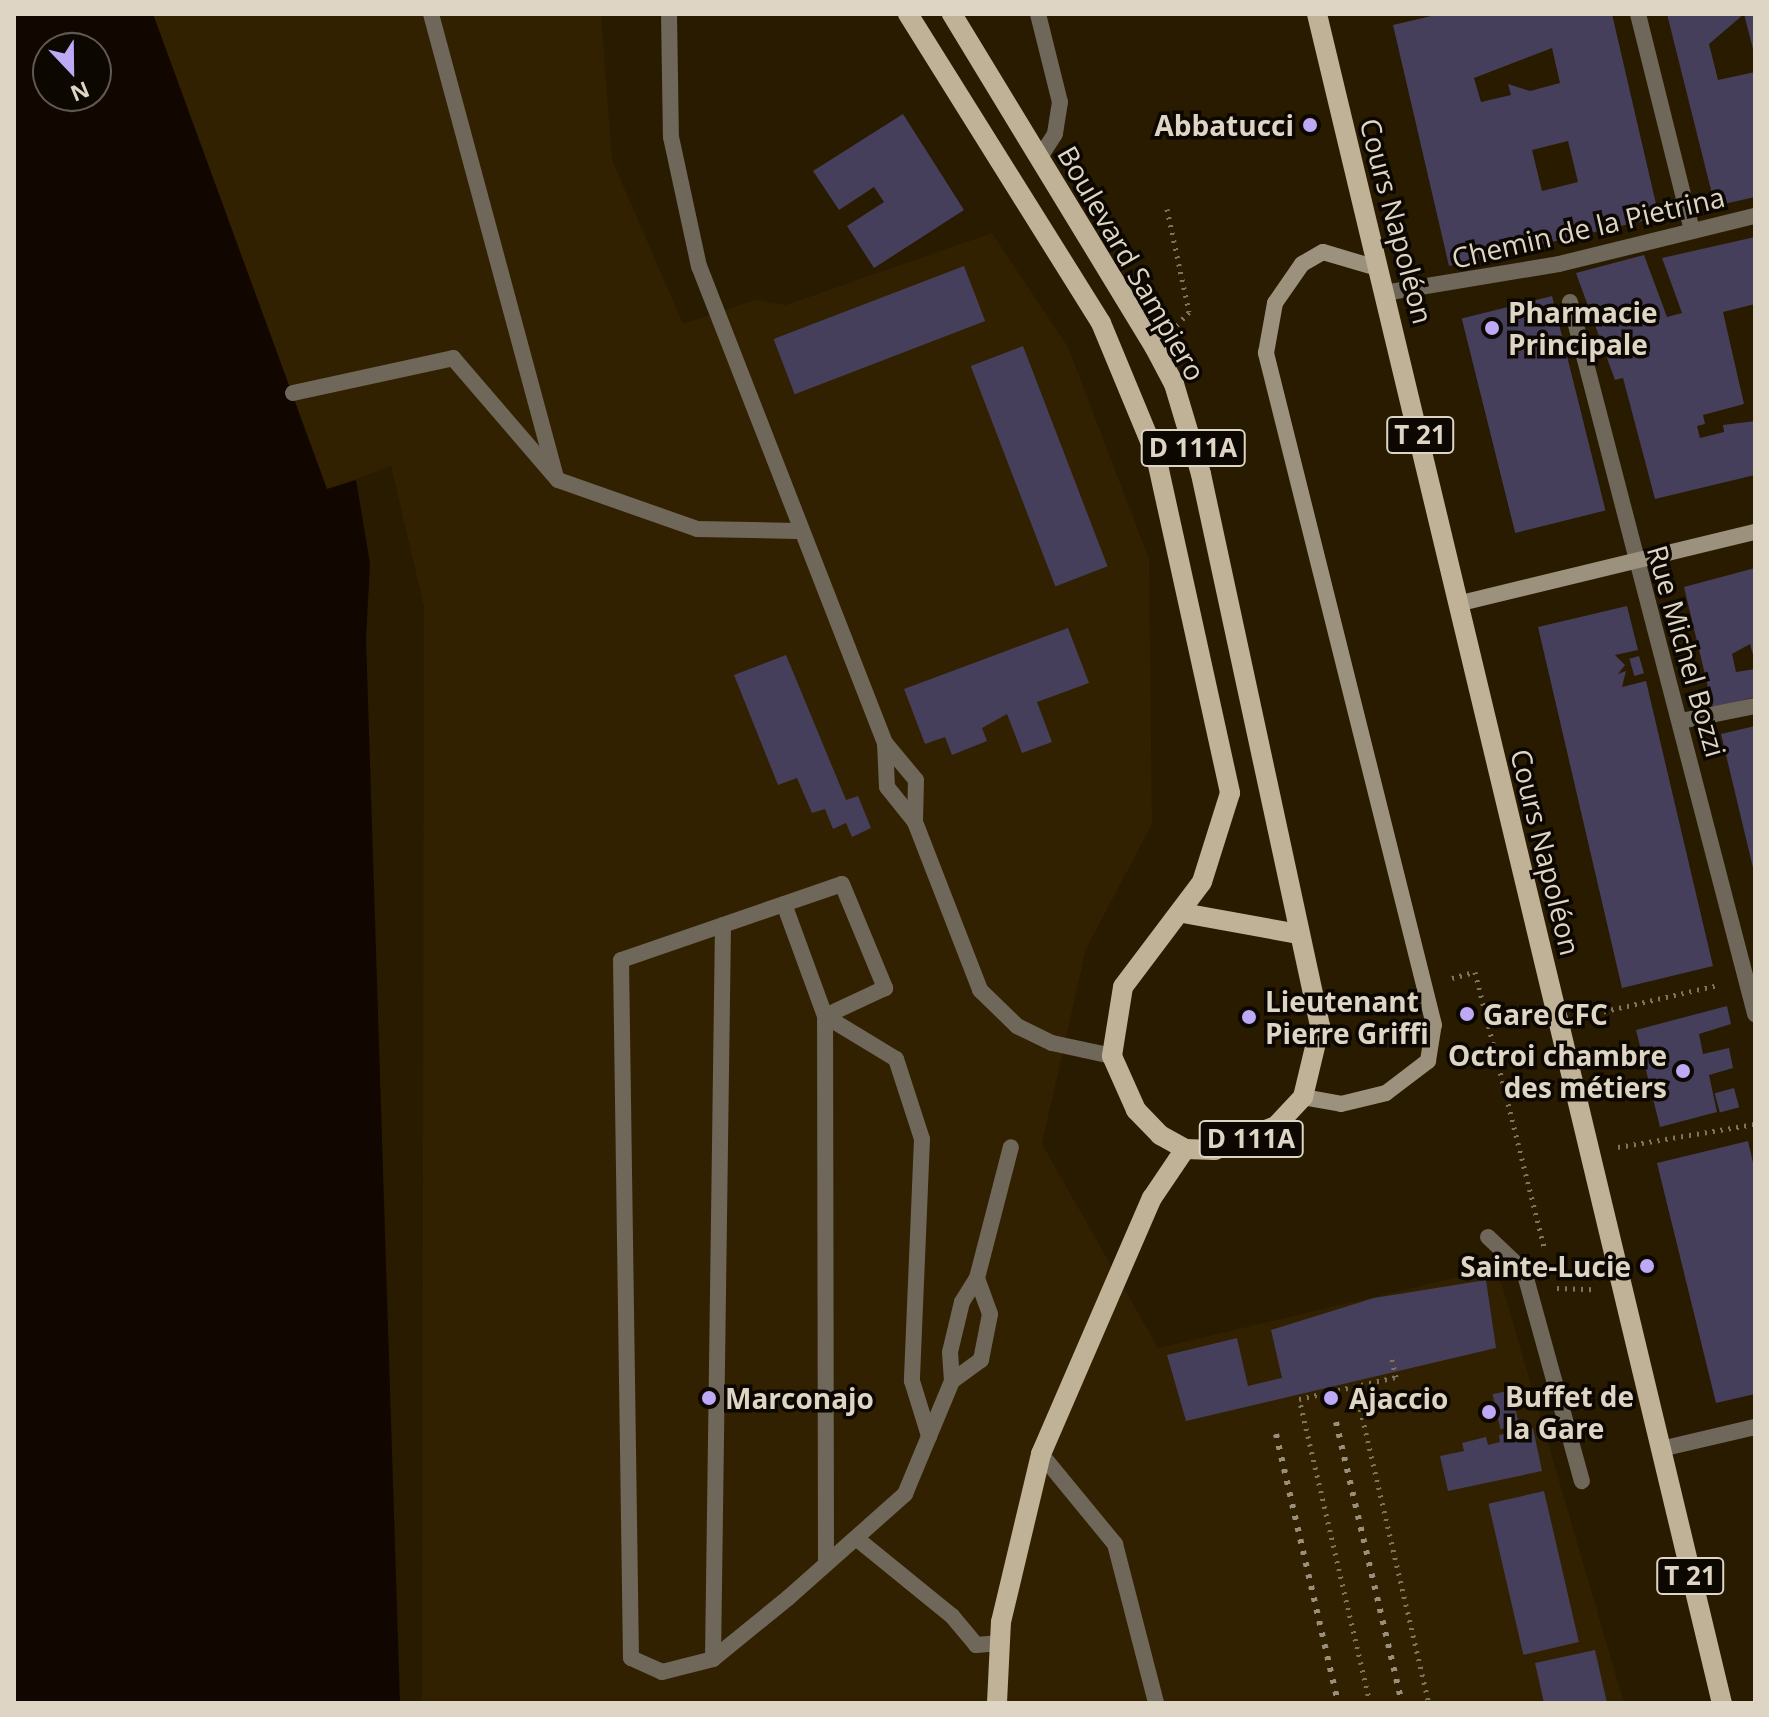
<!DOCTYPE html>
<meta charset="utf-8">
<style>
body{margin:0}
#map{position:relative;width:1769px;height:1717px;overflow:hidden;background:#281b00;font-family:"Open Sans",sans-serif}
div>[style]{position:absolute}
.built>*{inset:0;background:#312100}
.water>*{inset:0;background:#120600}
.building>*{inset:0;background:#453f5b;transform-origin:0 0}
.path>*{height:5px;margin-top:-2.5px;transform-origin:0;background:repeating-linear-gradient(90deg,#7e735d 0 2px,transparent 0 8px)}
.service>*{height:16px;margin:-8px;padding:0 8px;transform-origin:8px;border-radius:8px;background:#6e675a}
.minor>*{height:16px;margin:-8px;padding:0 8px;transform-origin:8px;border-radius:8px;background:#6e675a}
.secondary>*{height:16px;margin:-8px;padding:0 8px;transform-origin:8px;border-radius:8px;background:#9c917c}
.primary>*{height:20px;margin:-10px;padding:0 10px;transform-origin:10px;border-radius:10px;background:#c0b297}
.rail>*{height:6px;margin-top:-3px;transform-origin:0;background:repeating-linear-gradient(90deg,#998f7b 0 4px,transparent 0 12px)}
.dots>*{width:22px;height:22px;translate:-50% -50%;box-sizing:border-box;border:4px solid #0c0701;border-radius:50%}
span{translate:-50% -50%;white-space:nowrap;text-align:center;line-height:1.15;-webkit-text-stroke:7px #0c0701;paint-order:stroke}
.shield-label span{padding:2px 6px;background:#0c0701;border:2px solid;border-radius:6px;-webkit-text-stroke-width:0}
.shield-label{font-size:26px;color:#ded5c5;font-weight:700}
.poi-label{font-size:28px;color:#ded5c5;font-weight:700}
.right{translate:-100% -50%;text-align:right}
.left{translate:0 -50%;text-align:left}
.street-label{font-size:28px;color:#ded5c5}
.frame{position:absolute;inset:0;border:16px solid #ded5c5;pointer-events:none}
.north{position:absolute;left:32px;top:32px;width:80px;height:80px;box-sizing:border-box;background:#0c0701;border:2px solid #60594f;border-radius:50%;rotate:158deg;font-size:22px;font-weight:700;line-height:32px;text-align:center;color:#ded5c5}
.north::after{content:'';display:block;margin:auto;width:28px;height:36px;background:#bda9f5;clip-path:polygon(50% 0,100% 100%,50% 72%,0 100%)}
</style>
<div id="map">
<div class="built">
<i style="clip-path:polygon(153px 14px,601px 14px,612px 160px,683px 324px,754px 300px,786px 305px,992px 233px,1068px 347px,1149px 559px,1152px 824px,1086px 949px,1042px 1144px,1158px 1348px,1497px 1268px,1624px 1703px,422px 1703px,424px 607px,391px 466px,327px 490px)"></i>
</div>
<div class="water">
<i style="clip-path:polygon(evenodd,14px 14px,153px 14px,327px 489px,356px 480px,370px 563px,366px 638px,400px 1703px,14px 1703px,14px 14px,48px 48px,96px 48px,96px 96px,48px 96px,48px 48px)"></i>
</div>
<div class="building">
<i style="clip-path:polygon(evenodd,1440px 14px,1612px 14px,1659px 217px,1449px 266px,1393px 25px,1440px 14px,1552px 48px,1560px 83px,1530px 91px,1508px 84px,1511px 95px,1481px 102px,1474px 78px,1552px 48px,1440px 14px,1568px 141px,1578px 182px,1542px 191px,1532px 150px,1568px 141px)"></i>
<i style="clip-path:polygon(1667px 14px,1744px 14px,1709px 44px,1718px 80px,1755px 72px,1755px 197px,1715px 206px)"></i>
<i style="clip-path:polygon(1744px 14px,1755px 14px,1755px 53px,1754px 53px)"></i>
<i style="clip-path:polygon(903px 114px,964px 210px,874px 268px,847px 226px,884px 202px,874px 187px,839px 210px,813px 171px)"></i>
<i style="clip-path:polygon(1755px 237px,1755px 304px,1723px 312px,1744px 404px,1703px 415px,1705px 424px,1697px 426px,1700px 438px,1724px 432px,1723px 425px,1755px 421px,1755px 475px,1655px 499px,1623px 378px,1615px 380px,1576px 273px,1644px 255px,1667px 317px,1682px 313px,1662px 258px)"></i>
<i style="left:964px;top:266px;width:59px;height:204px;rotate:69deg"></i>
<i style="left:1552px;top:296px;width:221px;height:93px;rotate:76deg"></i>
<i style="left:1023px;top:346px;width:236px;height:56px;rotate:69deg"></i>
<i style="clip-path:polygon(1755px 568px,1755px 662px,1750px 644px,1732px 654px,1736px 672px,1755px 669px,1755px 697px,1713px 708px,1684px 587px)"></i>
<i style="clip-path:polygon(1627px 606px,1638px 650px,1615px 655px,1625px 665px,1618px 674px,1626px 671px,1622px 687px,1646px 681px,1713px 966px,1622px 988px,1538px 627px)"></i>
<i style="clip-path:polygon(1068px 628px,1089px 683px,1037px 702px,1052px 742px,1022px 753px,1007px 714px,982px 728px,987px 741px,952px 755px,945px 737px,925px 744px,904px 689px)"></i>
<i style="clip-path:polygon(786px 655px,846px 800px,858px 796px,871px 828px,852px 837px,846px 823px,833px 829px,825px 809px,812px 813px,797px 778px,778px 785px,734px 675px)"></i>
<i style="left:1639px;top:656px;width:18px;height:10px;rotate:74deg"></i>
<i style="clip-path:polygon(1755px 726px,1755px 871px,1754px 872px,1721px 734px)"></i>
<i style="clip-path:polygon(1727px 1006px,1731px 1024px,1699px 1034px,1703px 1054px,1729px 1048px,1733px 1068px,1709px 1075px,1717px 1112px,1660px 1127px,1636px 1030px)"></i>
<i style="left:1734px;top:1088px;width:20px;height:20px;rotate:75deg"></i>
<i style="clip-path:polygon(1748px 1141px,1755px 1171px,1755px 1394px,1716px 1403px,1657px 1163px)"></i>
<i style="clip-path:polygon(1486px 1280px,1496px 1348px,1186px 1421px,1167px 1355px,1237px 1338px,1248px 1386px,1282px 1378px,1271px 1330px,1374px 1298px)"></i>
<i style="left:1511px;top:1390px;width:36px;height:19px;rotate:77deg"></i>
<i style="clip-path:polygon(1533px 1428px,1542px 1471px,1448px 1491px,1440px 1456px,1464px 1451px,1462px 1443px,1486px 1437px,1488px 1445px,1500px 1442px,1499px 1435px)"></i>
<i style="left:1544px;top:1491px;width:155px;height:57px;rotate:77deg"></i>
<i style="clip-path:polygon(1595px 1650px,1607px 1703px,1544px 1703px,1535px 1663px)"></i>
</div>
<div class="path">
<i style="left:1167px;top:209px;width:105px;rotate:77.9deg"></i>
<i style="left:1189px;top:312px;width:21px;rotate:133deg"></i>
<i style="left:1452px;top:978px;width:24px;rotate:-15deg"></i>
<i style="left:1475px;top:972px;width:287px;rotate:75.9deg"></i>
<i style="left:1588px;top:1015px;width:133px;rotate:-13deg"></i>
<i style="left:1618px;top:1147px;width:139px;rotate:-9.5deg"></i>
<i style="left:1557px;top:1288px;width:34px;rotate:2deg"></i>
<i style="left:1355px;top:1386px;width:326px;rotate:76.9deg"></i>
<i style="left:1370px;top:1703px;width:312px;rotate:-103.1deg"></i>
<i style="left:1299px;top:1399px;width:99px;rotate:-12.8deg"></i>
<i style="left:1396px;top:1377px;width:23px;rotate:-103deg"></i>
</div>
<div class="service">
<i style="left:431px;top:14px;width:479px;rotate:74.9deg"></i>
<i style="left:293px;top:393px;width:164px;rotate:-12.3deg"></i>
<i style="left:453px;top:358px;width:161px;rotate:49.3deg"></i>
<i style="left:558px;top:480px;width:147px;rotate:19.4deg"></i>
<i style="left:697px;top:529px;width:100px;rotate:1.1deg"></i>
<i style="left:784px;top:904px;width:61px;rotate:-19deg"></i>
<i style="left:842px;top:884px;width:113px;rotate:67.5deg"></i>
<i style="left:885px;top:988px;width:66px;rotate:155deg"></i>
<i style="left:825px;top:1016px;width:83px;rotate:31.2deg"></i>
<i style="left:896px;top:1059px;width:84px;rotate:72deg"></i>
<i style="left:922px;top:1139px;width:242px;rotate:92.4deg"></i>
<i style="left:912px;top:1381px;width:58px;rotate:72.8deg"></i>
<i style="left:1488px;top:1237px;width:50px;rotate:43.4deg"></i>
<i style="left:1524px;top:1271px;width:218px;rotate:74.6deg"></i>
<i style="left:952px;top:1381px;width:36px;rotate:-36deg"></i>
<i style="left:981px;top:1360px;width:47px;rotate:-78.9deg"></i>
<i style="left:990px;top:1314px;width:38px;rotate:-110deg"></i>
<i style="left:1041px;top:1454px;width:117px;rotate:50.6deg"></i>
<i style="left:1115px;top:1544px;width:164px;rotate:75.5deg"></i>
<i style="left:856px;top:1538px;width:124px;rotate:39.1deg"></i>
<i style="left:952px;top:1616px;width:38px;rotate:50deg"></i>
<i style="left:976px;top:1645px;width:24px;rotate:-5deg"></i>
<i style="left:826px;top:1564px;width:548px;rotate:-90.1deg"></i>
<i style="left:825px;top:1016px;width:119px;rotate:-110.1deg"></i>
<i style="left:784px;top:904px;width:172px;rotate:161deg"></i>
<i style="left:621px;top:960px;width:698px;rotate:89.18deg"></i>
<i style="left:631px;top:1658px;width:34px;rotate:24deg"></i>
<i style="left:662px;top:1672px;width:53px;rotate:-14.3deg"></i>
<i style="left:713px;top:1659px;width:97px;rotate:-39.1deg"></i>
<i style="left:788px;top:1598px;width:157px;rotate:-41.6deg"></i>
<i style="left:905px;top:1494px;width:122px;rotate:-67.4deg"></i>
<i style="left:952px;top:1381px;width:29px;rotate:-94deg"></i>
<i style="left:950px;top:1352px;width:51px;rotate:-76.5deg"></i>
<i style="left:962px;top:1302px;width:28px;rotate:-58deg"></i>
<i style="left:977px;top:1278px;width:135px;rotate:-75.5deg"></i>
<i style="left:713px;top:1659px;width:734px;rotate:-89.22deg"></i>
</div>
<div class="minor">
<i style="left:669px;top:14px;width:123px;rotate:89.1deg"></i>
<i style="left:671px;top:137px;width:132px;rotate:77.8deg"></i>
<i style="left:699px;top:266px;width:512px;rotate:68.7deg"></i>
<i style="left:885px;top:743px;width:48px;rotate:50deg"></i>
<i style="left:916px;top:780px;width:42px;rotate:91.4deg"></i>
<i style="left:1038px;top:14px;width:91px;rotate:76deg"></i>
<i style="left:1060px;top:102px;width:32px;rotate:99deg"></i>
<i style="left:1055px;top:134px;width:27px;rotate:123deg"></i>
<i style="left:1638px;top:14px;width:223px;rotate:76deg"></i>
<i style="left:1384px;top:293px;width:177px;rotate:-9.4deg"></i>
<i style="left:1559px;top:264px;width:202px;rotate:-13.8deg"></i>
<i style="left:1570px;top:302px;width:736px;rotate:75.43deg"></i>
<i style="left:1681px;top:721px;width:76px;rotate:-11.5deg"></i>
<i style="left:885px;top:743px;width:44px;rotate:87.4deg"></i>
<i style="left:887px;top:787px;width:45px;rotate:51.3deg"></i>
<i style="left:915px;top:822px;width:180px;rotate:68.8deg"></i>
<i style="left:980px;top:990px;width:52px;rotate:44.2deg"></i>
<i style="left:1017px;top:1026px;width:39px;rotate:26deg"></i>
<i style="left:1052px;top:1043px;width:61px;rotate:12.2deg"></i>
<i style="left:1661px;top:1449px;width:97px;rotate:-13.2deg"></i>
</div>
<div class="secondary">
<i style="left:1457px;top:604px;width:307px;rotate:-13.6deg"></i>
<i style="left:1303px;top:1097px;width:39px;rotate:10deg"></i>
<i style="left:1341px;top:1104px;width:46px;rotate:-13.7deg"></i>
<i style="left:1386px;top:1093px;width:53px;rotate:-37.3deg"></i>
<i style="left:1428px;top:1061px;width:36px;rotate:-81deg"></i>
<i style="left:1434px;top:1025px;width:693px;rotate:-104.04deg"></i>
<i style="left:1266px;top:353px;width:51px;rotate:-79.8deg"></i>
<i style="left:1275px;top:303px;width:47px;rotate:-55.3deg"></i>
<i style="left:1302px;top:264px;width:24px;rotate:-30deg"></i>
<i style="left:1323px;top:252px;width:56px;rotate:16.5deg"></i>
</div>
<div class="primary">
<i style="left:908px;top:14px;width:364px;rotate:58deg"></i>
<i style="left:1101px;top:323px;width:144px;rotate:67.5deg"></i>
<i style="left:1156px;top:456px;width:345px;rotate:77.6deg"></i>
<i style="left:1230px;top:793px;width:93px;rotate:107.5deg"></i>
<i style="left:1202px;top:882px;width:131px;rotate:127deg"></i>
<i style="left:1123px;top:987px;width:70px;rotate:99.1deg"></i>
<i style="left:1112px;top:1056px;width:59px;rotate:66deg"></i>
<i style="left:1136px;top:1110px;width:35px;rotate:46deg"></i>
<i style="left:1160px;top:1135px;width:29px;rotate:29deg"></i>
<i style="left:1185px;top:1149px;width:30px;rotate:2deg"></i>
<i style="left:1215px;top:1150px;width:66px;rotate:-21.5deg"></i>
<i style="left:1276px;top:1126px;width:40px;rotate:-47deg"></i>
<i style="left:1303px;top:1097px;width:73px;rotate:-76.5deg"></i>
<i style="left:1320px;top:1026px;width:565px;rotate:-102.17deg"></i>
<i style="left:1201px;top:474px;width:94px;rotate:-106.7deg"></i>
<i style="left:1174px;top:384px;width:41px;rotate:-117.8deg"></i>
<i style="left:1155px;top:348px;width:391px;rotate:-121.3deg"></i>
<i style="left:1317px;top:14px;width:1737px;rotate:76.52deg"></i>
<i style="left:1183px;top:913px;width:118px;rotate:10.3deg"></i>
<i style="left:997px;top:1703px;width:81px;rotate:-87.2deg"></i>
<i style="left:1001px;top:1622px;width:173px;rotate:-76.6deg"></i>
<i style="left:1041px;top:1454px;width:279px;rotate:-66.6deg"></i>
<i style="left:1152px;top:1198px;width:59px;rotate:-56deg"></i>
</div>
<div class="rail">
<i style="left:1336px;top:1422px;width:289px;rotate:76.8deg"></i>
<i style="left:1276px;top:1434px;width:276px;rotate:77deg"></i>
</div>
<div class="dots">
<i style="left:1310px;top:125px;background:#bda9f5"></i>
<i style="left:1492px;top:328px;background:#bda9f5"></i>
<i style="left:1467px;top:1014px;background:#bda9f5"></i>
<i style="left:1249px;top:1017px;background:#bda9f5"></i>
<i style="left:1683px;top:1071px;background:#bda9f5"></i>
<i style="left:1647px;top:1266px;background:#bda9f5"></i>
<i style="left:709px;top:1398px;background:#bda9f5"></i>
<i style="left:1331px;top:1398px;background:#bda9f5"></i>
<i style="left:1489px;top:1412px;background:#bda9f5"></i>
</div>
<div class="shield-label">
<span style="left:1420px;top:435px">T 21</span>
<span style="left:1193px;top:448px">D 111A</span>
<span style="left:1251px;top:1139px">D 111A</span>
<span style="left:1690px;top:1576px">T 21</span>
</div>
<div class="poi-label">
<span class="right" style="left:1294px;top:125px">Abbatucci</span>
<span class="left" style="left:1508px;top:328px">Pharmacie<br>Principale</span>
<span class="left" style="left:1265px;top:1017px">Lieutenant<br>Pierre Griffi</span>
<span class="left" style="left:1483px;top:1014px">Gare CFC</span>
<span class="right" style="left:1667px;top:1071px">Octroi chambre<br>des métiers</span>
<span class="right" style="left:1631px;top:1266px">Sainte-Lucie</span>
<span class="left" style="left:1505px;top:1412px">Buffet de<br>la Gare</span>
<span class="left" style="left:725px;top:1398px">Marconajo</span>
<span class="left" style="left:1349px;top:1398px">Ajaccio</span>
</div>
<div class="street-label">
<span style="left:1397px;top:221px;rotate:75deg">Cours Napoléon</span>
<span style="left:1588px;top:227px;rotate:-13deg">Chemin de la Pietrina</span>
<span style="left:1132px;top:263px;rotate:60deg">Boulevard Sampiero</span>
<span style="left:1687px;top:651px;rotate:74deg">Rue Michel Bozzi</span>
<span style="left:1546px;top:852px;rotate:76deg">Cours Napoléon</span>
</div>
<div class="frame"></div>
<div class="north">N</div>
</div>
